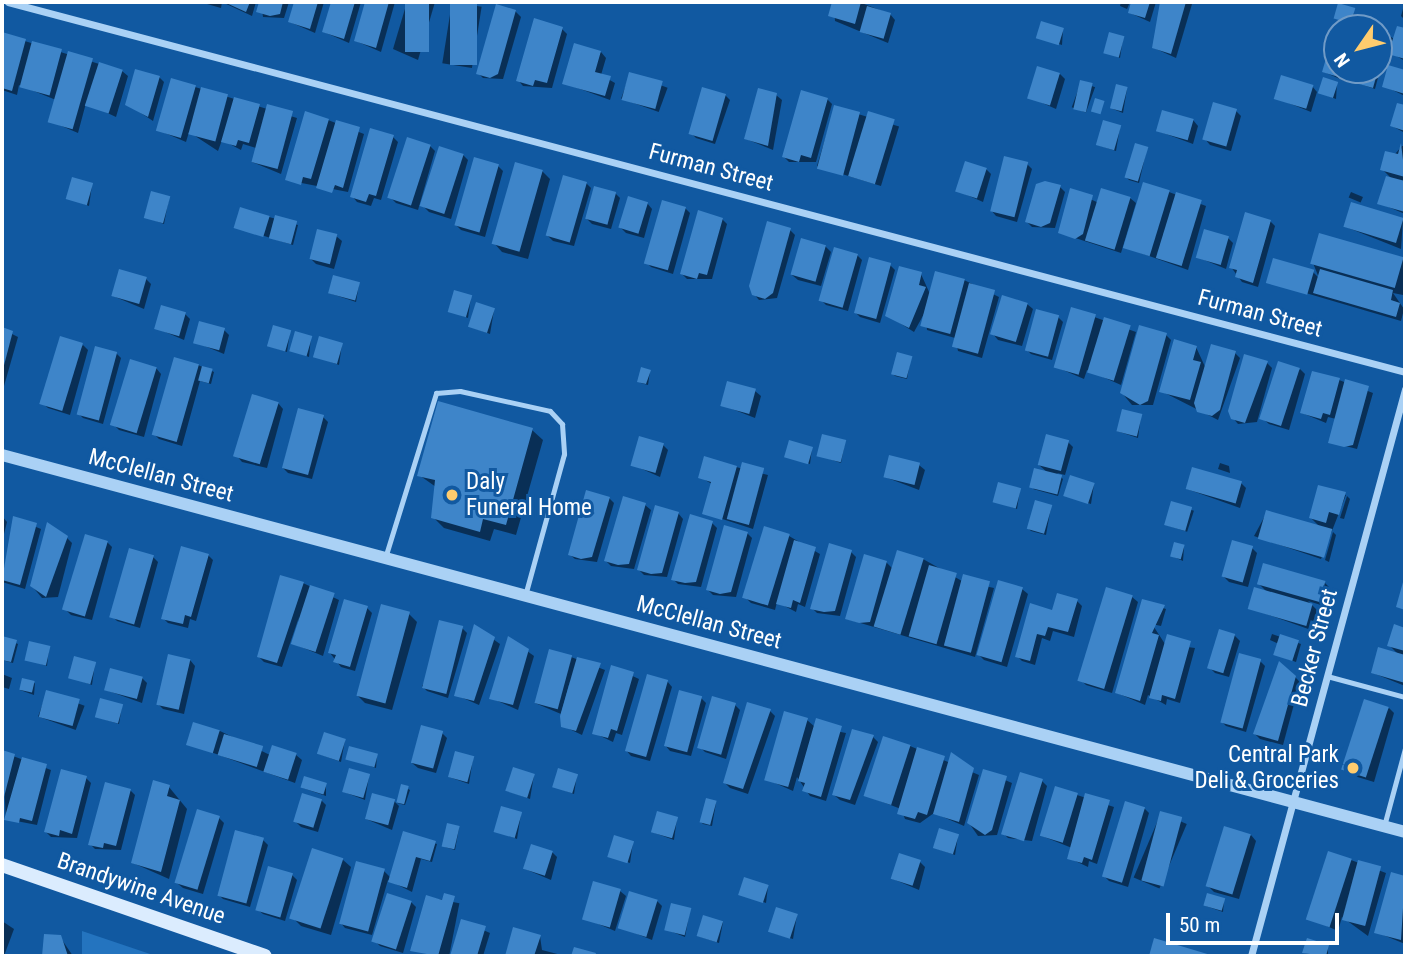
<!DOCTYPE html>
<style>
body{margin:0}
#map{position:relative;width:1407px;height:958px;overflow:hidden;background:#1159a1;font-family:"Roboto Condensed",sans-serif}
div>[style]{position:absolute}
.green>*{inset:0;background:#2474bf}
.shadow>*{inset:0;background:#0007;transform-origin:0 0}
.building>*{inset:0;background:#3e85c9;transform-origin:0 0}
.service>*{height:5px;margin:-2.5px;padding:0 2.5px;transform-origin:2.5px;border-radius:2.5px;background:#aad1f5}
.minor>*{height:7px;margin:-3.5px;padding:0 3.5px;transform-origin:3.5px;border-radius:3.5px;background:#aad1f5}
.tertiary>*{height:12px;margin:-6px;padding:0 6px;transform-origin:6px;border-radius:6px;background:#aad1f5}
.secondary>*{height:14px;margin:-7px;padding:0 7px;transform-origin:7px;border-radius:7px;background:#dbecfe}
.dots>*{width:19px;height:19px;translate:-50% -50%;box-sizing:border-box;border:4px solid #1159a1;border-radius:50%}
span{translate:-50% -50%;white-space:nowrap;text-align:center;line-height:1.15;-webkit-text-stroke:6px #1159a1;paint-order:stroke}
.street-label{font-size:23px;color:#fff}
.poi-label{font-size:23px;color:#fff}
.left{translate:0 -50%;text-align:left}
.right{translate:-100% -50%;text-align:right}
.frame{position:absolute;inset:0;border:4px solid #fff;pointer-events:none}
.north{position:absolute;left:1323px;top:14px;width:70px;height:70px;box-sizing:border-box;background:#1159a1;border:2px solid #709bc7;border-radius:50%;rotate:235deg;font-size:19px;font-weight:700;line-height:28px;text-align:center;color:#fff}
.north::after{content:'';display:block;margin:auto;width:24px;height:32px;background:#ffcc6e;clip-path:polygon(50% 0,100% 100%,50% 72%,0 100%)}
.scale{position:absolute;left:1166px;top:913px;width:173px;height:32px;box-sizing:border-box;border:4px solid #fff;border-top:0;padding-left:9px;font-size:21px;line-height:24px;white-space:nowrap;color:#fff;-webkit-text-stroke:5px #1159a1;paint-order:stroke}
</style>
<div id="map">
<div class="green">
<i style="clip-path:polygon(82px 931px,156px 956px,82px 956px)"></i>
</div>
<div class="shadow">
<i style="clip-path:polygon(200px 2px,256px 2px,252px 16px,222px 2px,221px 8px)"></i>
<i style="clip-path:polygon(261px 2px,289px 2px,284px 18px,263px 17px)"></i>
<i style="clip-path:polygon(296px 2px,324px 2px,315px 33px,290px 22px)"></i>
<i style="clip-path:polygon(333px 2px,361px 2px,349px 43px,324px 32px)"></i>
<i style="clip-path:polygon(367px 2px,395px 2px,381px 52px,356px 41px)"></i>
<i style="clip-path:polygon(407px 2px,435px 2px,418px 60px,393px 49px)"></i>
<i style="left:452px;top:2px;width:30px;height:62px;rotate:9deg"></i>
<i style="clip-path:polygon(834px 2px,859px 2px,890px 14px,895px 20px,888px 43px,835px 21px)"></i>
<i style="clip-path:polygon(1121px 2px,1130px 2px,1127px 9px,1120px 6px)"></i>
<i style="clip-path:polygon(1133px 2px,1156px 2px,1150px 22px,1130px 13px)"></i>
<i style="clip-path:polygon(1162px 2px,1192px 4px,1176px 58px,1154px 48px)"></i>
<i style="clip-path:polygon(1405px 2px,1405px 20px,1401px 16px)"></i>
<i style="clip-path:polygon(1354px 10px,1353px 24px,1335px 18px)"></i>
<i style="clip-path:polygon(515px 11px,521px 17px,503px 79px,483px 78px,478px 73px)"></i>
<i style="clip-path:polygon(1398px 28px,1405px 30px,1405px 61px,1388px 51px,1379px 54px,1379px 29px,1394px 39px)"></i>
<i style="clip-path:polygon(562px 29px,567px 34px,552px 88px,523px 86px,518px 80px)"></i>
<i style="clip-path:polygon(1063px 29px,1062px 45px,1038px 37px)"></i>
<i style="clip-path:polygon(2px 34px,122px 71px,128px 76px,116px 117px,86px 103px,78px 133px,50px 121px,56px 100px,19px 85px,17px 95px,2px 90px)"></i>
<i style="clip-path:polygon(1123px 38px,1120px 58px,1106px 52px)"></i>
<i style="clip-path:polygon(601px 52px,606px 58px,601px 75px,615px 83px,610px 100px,564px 83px)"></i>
<i style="clip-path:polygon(1389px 67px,1405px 72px,1405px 96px,1384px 86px)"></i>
<i style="clip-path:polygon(1351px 70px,1347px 82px,1324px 72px,1337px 70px)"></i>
<i style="clip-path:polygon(1357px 70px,1380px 70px,1375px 89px,1354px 82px)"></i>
<i style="left:630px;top:74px;width:40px;height:26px;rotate:20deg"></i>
<i style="clip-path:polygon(1060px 74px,1065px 79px,1056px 109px,1029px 97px)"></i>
<i style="clip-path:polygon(159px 77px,164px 82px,153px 121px,127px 104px)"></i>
<i style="left:1081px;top:82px;width:15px;height:27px;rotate:20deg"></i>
<i style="clip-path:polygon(1337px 83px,1336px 99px,1320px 93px)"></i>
<i style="clip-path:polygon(1312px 86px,1317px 92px,1311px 112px,1276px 98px)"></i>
<i style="clip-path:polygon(195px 87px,297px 118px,281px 174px,252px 162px,256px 148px,243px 144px,241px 150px,222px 140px,218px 151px,189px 132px,186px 142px,158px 130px)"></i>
<i style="clip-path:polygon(1127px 89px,1123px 113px,1113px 109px,1111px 107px)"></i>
<i style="clip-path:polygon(725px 95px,730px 100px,715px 144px,696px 138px,691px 133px)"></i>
<i style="clip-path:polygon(776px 95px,782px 100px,773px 150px,746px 139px)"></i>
<i style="clip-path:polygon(827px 99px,832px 104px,816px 162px,789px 162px,784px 157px)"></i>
<i style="clip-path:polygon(1398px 105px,1405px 107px,1405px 133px,1392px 126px)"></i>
<i style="left:835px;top:107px;width:67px;height:62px;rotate:17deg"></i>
<i style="clip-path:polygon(1236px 111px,1241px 116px,1231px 151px,1210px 145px,1205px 139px)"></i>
<i style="clip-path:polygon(328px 120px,364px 134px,348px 192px,286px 180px)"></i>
<i style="clip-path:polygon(1193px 120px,1198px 126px,1193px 144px,1158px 131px)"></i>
<i style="clip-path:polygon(1120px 127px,1116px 151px,1098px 145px)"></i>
<i style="clip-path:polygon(393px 137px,398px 142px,381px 200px,374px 198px,371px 206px,357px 202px,352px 196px)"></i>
<i style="clip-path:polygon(430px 146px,435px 151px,418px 210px,396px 203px,391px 198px)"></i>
<i style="clip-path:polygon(1402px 146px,1405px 146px,1405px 214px,1379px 203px,1392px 179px,1382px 169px)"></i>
<i style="clip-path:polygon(1147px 148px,1139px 183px,1129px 180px,1127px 178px)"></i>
<i style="clip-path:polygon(463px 155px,468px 160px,451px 219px,429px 212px,424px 207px)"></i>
<i style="clip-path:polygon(1027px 164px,1032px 169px,1017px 222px,996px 216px,991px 210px)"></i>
<i style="clip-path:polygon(498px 166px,503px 171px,485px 237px,461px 230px,456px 225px)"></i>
<i style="clip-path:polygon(986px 169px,991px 174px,983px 202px,958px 191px)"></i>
<i style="clip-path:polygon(542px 171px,550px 179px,528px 259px,502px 252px,494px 243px)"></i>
<i style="clip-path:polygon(586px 183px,591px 188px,574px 246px,553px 241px,548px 236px)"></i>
<i style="clip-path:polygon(92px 185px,89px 206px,68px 198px)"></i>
<i style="clip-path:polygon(1060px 187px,1065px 192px,1055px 228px,1032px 227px,1027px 222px)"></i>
<i style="clip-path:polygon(1072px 191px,1099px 203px,1130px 198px,1136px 203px,1121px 253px,1060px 233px)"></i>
<i style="clip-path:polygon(1169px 192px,1206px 206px,1188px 270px,1127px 248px)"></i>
<i style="left:1351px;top:192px;width:13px;height:6px;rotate:23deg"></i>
<i style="clip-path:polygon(615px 193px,620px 198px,611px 229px,592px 224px,587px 219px)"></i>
<i style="clip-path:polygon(169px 198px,164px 224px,146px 217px)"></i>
<i style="clip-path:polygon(647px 203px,652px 209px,644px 238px,626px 233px,621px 228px)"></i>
<i style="clip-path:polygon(685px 208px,690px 213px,673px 274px,651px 267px,646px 262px)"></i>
<i style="clip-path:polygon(269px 217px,298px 225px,293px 245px,236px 227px)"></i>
<i style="clip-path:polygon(722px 219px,727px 224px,712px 279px,687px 279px,682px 274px)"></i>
<i style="clip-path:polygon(1403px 219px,1401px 249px,1346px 227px)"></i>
<i style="clip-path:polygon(1270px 221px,1275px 226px,1258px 287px,1242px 282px,1231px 267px)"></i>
<i style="clip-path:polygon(790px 230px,795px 235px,777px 298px,759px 300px,754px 294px)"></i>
<i style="clip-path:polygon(336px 236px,342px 241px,334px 269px,316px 264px,311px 259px)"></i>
<i style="clip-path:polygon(1228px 238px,1233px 243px,1226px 269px,1197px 257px)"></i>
<i style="clip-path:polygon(825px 246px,831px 252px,821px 286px,798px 280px,792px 275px)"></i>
<i style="clip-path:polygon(857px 255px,862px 260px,848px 311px,826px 305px,821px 300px)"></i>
<i style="clip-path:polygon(1403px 259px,1403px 295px,1393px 293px,1404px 309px,1401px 321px,1268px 282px,1313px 272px,1319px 278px,1313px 263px)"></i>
<i style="clip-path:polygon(890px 265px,895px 270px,880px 323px,860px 317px,855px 312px)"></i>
<i style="clip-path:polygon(921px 274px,930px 294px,964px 280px,999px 297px,982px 358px,958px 351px,955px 338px,927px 330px,925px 312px,914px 332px,887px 315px)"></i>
<i style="clip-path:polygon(146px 279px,151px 284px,144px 309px,113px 296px)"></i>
<i style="clip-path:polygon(359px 284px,356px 302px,329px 293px)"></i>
<i style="clip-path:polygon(471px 297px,468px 318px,450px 311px)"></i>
<i style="clip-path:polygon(1027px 304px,1033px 309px,1022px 346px,998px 340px,993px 334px)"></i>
<i style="clip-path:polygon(1072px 309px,1136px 332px,1121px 385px,1087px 370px,1084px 379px,1056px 367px)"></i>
<i style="clip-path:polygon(494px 310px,490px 334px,471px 327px)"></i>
<i style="clip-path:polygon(185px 314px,190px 319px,184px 340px,156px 328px)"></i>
<i style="clip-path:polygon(1058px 317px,1063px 322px,1052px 360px,1031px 354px,1026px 349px)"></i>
<i style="clip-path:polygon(2px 329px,18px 337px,2px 393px)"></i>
<i style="clip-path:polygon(224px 330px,229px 335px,224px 354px,195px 342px)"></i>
<i style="clip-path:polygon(290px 332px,287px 352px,269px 346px)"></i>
<i style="clip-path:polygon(1166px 335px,1171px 340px,1153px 405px,1132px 405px,1122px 393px)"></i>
<i style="clip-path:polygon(311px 337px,309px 357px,291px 350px)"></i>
<i style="clip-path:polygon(342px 344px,339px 365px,315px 356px)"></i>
<i style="clip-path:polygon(83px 345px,88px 350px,70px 415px,48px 408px,42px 403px)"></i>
<i style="clip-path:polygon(1196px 347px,1207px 371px,1235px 353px,1240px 358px,1218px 420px,1161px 391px)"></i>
<i style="clip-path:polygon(116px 353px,121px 358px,103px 424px,83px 418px,78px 413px)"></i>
<i style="clip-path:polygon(911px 357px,907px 379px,895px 376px,893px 374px)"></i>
<i style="clip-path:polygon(1267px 363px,1272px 368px,1257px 422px,1238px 424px,1233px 418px)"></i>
<i style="clip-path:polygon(198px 365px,214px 372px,211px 384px,200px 381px,182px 446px,159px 439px,154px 434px)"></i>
<i style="clip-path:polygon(156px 368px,161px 374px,144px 437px,119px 430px,113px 424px)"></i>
<i style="clip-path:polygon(1300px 369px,1305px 374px,1289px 430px,1269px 424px,1263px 419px)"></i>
<i style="clip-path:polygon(650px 371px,648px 385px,641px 383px,639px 381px)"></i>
<i style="clip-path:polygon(1339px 380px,1373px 393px,1357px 449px,1330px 442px,1336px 419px,1328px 417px,1326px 423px,1302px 413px)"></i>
<i style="clip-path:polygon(755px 391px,761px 396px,755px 418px,722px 405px)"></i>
<i style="clip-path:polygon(278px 403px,283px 409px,267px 468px,242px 462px,237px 456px)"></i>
<i style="clip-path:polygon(1141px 416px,1138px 438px,1117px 431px)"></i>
<i style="clip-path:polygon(323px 417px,328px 422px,312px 479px,288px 473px,283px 468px)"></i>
<i style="clip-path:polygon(532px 430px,543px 440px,516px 535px,494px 529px,490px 541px,444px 528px,433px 517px,436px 487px,419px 475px)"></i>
<i style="clip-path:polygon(845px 442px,841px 463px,818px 455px)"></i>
<i style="clip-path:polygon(1068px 442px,1073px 447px,1065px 475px,1057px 473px,1063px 479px,1058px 496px,1033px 489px,1049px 474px,1039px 465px)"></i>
<i style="clip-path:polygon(663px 445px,668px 450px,660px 477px,633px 465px)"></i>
<i style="clip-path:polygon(812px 448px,810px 464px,786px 456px)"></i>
<i style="clip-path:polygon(1220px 463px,1229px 466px,1230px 473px,1218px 469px)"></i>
<i style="clip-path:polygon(919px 465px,925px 470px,919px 490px,885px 477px)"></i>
<i style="clip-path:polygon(736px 467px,768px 475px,753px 529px,704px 513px,712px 484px,700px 477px)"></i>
<i style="clip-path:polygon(1241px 483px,1246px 488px,1240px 508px,1187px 489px)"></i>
<i style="clip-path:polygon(1094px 484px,1091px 504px,1066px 496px)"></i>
<i style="clip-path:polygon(1320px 487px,1346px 495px,1321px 559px,1254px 536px,1267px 512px,1320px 527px,1311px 518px)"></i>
<i style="clip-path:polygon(1020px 490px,1017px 509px,994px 501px)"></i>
<i style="clip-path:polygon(1347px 496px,1350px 499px,1344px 519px,1340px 518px)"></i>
<i style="clip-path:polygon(609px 498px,614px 503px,597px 562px,575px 559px,569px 554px)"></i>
<i style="left:1173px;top:504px;width:22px;height:22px;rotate:18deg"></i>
<i style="clip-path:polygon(645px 505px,651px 510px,634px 569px,611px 566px,606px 561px)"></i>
<i style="clip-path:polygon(1051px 507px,1046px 535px,1031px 531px,1029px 529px)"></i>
<i style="clip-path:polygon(678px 513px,683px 519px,667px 577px,644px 575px,639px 570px)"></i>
<i style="clip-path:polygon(2px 516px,7px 522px,2px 542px)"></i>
<i style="clip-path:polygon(14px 518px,41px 529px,25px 589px,2px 582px)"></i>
<i style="clip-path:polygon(712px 523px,717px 528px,701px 587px,678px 584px,673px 579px)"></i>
<i style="clip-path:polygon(1333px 532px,1336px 535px,1329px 562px,1325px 560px)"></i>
<i style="clip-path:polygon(747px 533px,752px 538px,736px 597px,713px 595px,708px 590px)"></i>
<i style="clip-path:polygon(789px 536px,820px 554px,805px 607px,798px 604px,796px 612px,777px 602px,775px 610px,751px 603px,746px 598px)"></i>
<i style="clip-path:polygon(67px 538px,72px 543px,58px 597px,42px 598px,32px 586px)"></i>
<i style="clip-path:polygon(107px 542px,112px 547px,92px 620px,71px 615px,66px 610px)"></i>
<i style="clip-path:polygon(1184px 547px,1183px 561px,1172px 556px)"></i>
<i style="clip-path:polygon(1252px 548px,1257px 553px,1248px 587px,1229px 582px,1224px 577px)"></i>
<i style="clip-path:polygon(851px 552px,856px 557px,840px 616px,817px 613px,812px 608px)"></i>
<i style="clip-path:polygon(208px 555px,213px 560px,196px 621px,190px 619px,188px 628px,168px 623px,163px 618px)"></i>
<i style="clip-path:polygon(153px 557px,158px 562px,140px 628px,117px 621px,112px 616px)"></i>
<i style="clip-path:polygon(923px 559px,962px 581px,994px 588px,975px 657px,847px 619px,886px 562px,893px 569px)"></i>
<i style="clip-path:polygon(1324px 582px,1329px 587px,1324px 606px,1308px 601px,1317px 610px,1311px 630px,1250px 608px,1267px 592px,1259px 584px)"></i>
<i style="clip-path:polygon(303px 583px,339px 600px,323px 656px,294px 644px,299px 617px,282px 667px,264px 662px,259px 657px)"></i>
<i style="clip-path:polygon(1022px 589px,1028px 594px,1007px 667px,984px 660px,979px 655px)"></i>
<i style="clip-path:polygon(1132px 597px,1138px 602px,1112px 693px,1086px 685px,1081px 680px)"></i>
<i style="clip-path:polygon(1077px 601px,1082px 606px,1074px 637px,1053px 631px,1050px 641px,1042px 638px,1035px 665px,1022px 661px,1017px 656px,1053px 612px)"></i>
<i style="clip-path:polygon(1143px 601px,1166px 609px,1161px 626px,1152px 624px,1165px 644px,1195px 648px,1180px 703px,1167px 699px,1166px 705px,1148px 695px,1145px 705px,1117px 693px)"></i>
<i style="clip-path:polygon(367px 608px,372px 613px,355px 671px,341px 667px,330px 653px)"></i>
<i style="clip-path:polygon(409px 614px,417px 622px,392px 710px,365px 703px,357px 695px)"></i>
<i style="clip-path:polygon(476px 627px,500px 644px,479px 705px,456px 695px)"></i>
<i style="clip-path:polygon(1395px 627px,1405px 630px,1405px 686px,1373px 673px,1399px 655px,1389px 645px)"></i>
<i style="clip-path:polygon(462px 628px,467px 633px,448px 698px,427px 691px,422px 686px)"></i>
<i style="clip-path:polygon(1272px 634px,1301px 644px,1296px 662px,1276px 655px,1279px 644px,1270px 640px)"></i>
<i style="clip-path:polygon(1234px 635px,1240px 641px,1229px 677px,1215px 673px,1210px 668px)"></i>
<i style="clip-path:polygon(2px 638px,18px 644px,13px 663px,2px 660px)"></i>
<i style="clip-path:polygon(509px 638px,534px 656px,518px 710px,491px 698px)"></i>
<i style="clip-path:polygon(49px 648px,47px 666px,26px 659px)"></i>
<i style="clip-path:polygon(571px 657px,605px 670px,582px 735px,563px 726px,570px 681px,561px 714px,535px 703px)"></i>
<i style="clip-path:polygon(190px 660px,195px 666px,184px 714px,163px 709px,158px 704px)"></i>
<i style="clip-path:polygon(1260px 661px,1265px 666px,1246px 732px,1226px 726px,1221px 721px)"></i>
<i style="clip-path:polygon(95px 663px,92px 685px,70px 677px)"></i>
<i style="clip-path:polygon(613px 667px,639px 679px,622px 735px,616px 733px,613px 742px,594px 733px)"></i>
<i style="clip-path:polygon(2px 674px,12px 678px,9px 689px,2px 687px)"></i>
<i style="clip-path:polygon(1295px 677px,1300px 682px,1283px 745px,1260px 739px,1255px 734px)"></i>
<i style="clip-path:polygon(142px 678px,147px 683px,142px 703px,106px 690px)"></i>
<i style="clip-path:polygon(667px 681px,672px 687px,650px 761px,631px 756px,626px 750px)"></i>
<i style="clip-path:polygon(35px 683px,34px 695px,20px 690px)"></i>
<i style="left:47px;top:692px;width:40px;height:26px;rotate:20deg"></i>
<i style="clip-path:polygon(701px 698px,706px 703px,691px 756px,670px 751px,665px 745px)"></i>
<i style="clip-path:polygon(735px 705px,740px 710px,726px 759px,705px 752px,700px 747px)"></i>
<i style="clip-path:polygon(122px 706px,119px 724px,97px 717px)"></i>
<i style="clip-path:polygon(1389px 708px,1394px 713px,1374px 782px,1351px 775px,1346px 770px)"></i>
<i style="clip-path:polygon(770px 711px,775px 716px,748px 794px,730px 788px,725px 783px)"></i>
<i style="clip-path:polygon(807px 720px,815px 727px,846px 733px,826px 801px,810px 796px,797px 777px,793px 791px,766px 779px)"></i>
<i style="clip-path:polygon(220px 731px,270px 755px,296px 755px,302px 760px,295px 783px,189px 744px)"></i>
<i style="clip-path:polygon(442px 733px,447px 738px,436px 773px,418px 768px,412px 763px)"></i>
<i style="clip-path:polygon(873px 737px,878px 742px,855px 805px,840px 800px,834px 795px)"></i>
<i style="clip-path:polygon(345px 740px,341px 762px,319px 754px)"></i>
<i style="clip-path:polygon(910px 746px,979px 775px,964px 826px,934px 813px,920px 823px,905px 819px,901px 809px,867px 796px)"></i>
<i style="clip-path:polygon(2px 752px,51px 770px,37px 825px,6px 819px)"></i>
<i style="clip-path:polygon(377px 756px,376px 768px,347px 758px)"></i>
<i style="clip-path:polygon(473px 758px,469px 784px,449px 777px)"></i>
<i style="clip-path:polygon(984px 771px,1012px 783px,997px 835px,978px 836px,969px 823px)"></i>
<i style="clip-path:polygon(534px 775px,530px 799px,508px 791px)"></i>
<i style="clip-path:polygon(577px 775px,574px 794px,555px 787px)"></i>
<i style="clip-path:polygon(369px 776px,365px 800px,344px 792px)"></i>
<i style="clip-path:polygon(86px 778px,91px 783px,77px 838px,51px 837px,46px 832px)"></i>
<i style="clip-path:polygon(1042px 781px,1047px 786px,1032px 841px,1008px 838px,1004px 834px)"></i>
<i style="clip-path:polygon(326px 785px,326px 796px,303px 788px)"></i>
<i style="clip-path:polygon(402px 786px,410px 790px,405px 805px,397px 803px)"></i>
<i style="clip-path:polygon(169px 787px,187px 809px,169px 879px,133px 863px)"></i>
<i style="clip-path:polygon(130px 790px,135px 795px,121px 850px,95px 849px,90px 844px)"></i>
<i style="clip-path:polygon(1077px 795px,1114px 807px,1097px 864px,1089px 861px,1088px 867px,1069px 858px,1072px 848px,1042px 836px)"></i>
<i style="clip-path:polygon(321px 800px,326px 805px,318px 832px,301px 827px,296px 822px)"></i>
<i style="clip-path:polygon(394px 801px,399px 806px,392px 830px,366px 819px)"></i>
<i style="clip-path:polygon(716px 803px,712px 826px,703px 824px,701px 822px)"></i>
<i style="clip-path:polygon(1144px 808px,1149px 813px,1128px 887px,1109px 881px,1104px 876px)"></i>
<i style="left:1161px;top:813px;width:28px;height:70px;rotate:23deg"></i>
<i style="clip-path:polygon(521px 814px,517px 839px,496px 831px)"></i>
<i style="clip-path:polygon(219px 818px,224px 823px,203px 894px,183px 888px,177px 883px)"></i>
<i style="clip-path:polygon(677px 818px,674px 840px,652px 832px)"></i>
<i style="clip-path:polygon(459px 828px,455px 850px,445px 847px,442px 845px)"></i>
<i style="clip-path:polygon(404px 833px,437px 844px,432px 862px,421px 859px,412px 892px,388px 880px,372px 935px,345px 928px,340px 922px,384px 871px,391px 878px)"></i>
<i style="clip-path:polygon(1251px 835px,1256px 841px,1239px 899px,1214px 892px,1209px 887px)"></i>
<i style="clip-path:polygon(958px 836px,955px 855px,935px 848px)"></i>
<i style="clip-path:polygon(263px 840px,268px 845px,250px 907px,223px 899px,218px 894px)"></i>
<i style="clip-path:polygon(633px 842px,630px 863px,610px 856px)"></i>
<i style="clip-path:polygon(552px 852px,557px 857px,551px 880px,525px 869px)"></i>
<i style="clip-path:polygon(342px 859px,351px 867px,331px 935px,301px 926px,293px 918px)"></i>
<i style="clip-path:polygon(1351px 860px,1386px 873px,1368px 936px,1342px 917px,1338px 931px,1311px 919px)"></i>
<i style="clip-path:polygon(920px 862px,925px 867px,919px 890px,893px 879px)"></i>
<i style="clip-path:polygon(292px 875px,297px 880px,285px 921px,263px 914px,257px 909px)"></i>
<i style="clip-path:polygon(1392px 875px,1405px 878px,1405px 944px,1376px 932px)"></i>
<i style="clip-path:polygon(768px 886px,766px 903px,740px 894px)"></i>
<i style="clip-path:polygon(620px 891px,626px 896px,615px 931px,584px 918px)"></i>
<i style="left:427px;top:897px;width:33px;height:55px;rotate:11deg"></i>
<i style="clip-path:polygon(1224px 900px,1223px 912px,1206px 906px)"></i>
<i style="clip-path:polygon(657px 901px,662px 906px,652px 940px,620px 927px)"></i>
<i style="clip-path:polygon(411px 902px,416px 907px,403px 953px,380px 946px,375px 941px)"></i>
<i style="clip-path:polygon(690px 910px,685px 937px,665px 929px)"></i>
<i style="clip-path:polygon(797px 915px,793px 939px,773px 933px)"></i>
<i style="clip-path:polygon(2px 921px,14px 929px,4px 956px,2px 956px)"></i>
<i style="clip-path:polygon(463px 921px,490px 933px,483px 956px,452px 956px)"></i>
<i style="clip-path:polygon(723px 922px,719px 943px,698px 936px)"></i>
<i style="clip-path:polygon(514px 929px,540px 936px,542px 950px,565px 956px,507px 956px)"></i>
<i style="clip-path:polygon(46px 936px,60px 937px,73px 956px,43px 956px)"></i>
<i style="clip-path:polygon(1328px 946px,1328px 956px,1304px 953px)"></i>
</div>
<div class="building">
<i style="clip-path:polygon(224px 2px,250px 2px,246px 12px)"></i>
<i style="clip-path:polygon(259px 2px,283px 2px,280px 14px,270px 16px,256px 12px)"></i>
<i style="clip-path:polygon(294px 2px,318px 2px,310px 29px,288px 22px)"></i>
<i style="clip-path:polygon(331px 2px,355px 2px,344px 39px,322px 32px)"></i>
<i style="clip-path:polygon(365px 2px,389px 2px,376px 48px,354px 41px)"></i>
<i style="left:405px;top:2px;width:24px;height:50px"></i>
<i style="left:450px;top:2px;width:27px;height:63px"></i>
<i style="clip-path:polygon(832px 2px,861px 2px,855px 24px,828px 16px)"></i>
<i style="clip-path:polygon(1131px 2px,1150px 2px,1145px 18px,1128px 13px)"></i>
<i style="clip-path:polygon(1160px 2px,1186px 2px,1171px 54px,1152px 48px)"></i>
<i style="left:1338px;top:3px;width:18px;height:16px;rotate:16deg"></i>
<i style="clip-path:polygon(496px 4px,516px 10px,498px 74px,490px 78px,476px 74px)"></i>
<i style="left:867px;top:6px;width:25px;height:27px;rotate:16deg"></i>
<i style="clip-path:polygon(534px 18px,563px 27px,547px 83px,535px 80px,533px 86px,516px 81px)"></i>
<i style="left:1041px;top:21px;width:24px;height:18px;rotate:17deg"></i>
<i style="clip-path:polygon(1397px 26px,1405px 28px,1405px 59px,1388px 54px)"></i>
<i style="clip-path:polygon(1379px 27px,1388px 30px,1382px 53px,1379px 52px)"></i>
<i style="clip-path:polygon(2px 32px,26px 39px,12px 91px,2px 88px)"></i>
<i style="left:1109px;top:32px;width:16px;height:22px;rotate:15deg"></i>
<i style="left:32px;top:41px;width:31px;height:48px;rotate:15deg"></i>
<i style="clip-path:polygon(1331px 42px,1337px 44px,1342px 78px,1322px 72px)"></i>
<i style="clip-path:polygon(574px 43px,601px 51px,595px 72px,611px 76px,605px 96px,562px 84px)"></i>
<i style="left:68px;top:51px;width:26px;height:74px;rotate:16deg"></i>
<i style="left:99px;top:62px;width:25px;height:46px;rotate:18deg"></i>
<i style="clip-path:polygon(1388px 65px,1405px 70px,1405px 94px,1382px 87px)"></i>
<i style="left:1037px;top:66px;width:24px;height:34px;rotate:17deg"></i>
<i style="clip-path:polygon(135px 69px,160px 76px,148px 117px,125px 105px)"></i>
<i style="clip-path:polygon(1355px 70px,1378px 70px,1373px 88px,1352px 82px)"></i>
<i style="left:629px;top:72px;width:35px;height:29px;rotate:15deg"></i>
<i style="left:1281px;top:75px;width:34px;height:25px;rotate:17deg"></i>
<i style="left:1323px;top:77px;width:16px;height:17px;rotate:18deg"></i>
<i style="left:171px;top:78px;width:26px;height:55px;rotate:16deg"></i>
<i style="left:1080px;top:80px;width:13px;height:30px;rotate:13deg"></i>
<i style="left:1116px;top:84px;width:12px;height:25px;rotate:14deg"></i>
<i style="left:201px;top:87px;width:28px;height:49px;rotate:15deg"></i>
<i style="left:702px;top:87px;width:25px;height:49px;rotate:16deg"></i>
<i style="clip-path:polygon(758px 88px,777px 93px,768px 146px,744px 139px)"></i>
<i style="clip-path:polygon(801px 90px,828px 98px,811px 158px,801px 155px,799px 162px,782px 157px)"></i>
<i style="clip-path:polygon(234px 97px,260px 104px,249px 143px,238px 140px,236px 146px,221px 142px)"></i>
<i style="left:1095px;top:98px;width:10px;height:14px;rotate:17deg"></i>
<i style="left:1213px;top:102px;width:25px;height:39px;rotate:16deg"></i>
<i style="clip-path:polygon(1397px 103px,1405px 105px,1405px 131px,1390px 126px)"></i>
<i style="left:267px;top:104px;width:27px;height:60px;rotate:15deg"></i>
<i style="left:834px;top:105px;width:27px;height:66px;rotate:15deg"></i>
<i style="left:1162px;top:110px;width:33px;height:22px;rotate:16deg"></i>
<i style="clip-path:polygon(305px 111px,329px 119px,311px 179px,303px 177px,301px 185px,285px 180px)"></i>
<i style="left:868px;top:111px;width:28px;height:68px;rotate:17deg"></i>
<i style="clip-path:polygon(336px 120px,360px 127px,343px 188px,335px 185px,332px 193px,316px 188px)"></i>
<i style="left:1103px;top:120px;width:19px;height:26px;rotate:16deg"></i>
<i style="clip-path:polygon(370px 128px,394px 135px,376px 196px,369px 194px,366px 202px,350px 197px)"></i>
<i style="left:407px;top:137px;width:25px;height:64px;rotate:18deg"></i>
<i style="left:1135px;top:143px;width:14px;height:36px;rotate:17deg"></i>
<i style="clip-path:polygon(1401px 143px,1405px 177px,1380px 170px,1385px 151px,1398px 154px)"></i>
<i style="left:439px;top:146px;width:26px;height:63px;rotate:18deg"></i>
<i style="left:1004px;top:156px;width:25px;height:57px;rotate:14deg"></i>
<i style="left:474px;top:157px;width:26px;height:71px;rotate:16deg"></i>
<i style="left:965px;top:161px;width:23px;height:32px;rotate:18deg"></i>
<i style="left:515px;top:162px;width:29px;height:85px;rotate:16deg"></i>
<i style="left:563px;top:175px;width:25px;height:63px;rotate:16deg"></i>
<i style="clip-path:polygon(1386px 176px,1405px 181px,1405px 212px,1377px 204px)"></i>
<i style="left:72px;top:177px;width:22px;height:23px;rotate:16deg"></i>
<i style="clip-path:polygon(1045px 181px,1061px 185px,1050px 223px,1041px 227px,1025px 222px,1036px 184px)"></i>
<i style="left:1143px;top:182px;width:28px;height:69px;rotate:17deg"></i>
<i style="left:594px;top:186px;width:23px;height:34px;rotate:15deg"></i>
<i style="clip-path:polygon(1070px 188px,1093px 195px,1083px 234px,1075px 239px,1058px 233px)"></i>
<i style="left:1101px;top:188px;width:31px;height:55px;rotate:17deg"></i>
<i style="left:151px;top:191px;width:20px;height:28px;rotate:15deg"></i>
<i style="left:1176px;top:192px;width:27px;height:69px;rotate:17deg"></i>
<i style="left:628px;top:196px;width:21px;height:33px;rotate:17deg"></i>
<i style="left:662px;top:200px;width:25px;height:66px;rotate:16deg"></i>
<i style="left:1351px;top:202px;width:55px;height:26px;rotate:17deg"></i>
<i style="left:240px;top:207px;width:31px;height:22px;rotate:17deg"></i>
<i style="clip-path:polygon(698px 210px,723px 218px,707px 275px,699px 273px,697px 279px,680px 274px)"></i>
<i style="clip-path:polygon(1245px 212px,1271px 220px,1253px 283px,1235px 277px,1237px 270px,1229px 268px)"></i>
<i style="left:275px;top:215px;width:23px;height:24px;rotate:15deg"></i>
<i style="clip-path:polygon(767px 221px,791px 228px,773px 293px,765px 299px,752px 295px,749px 286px)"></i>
<i style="left:317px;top:229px;width:21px;height:31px;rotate:14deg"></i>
<i style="left:1204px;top:229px;width:26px;height:30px;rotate:16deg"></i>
<i style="left:1319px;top:233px;width:88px;height:32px;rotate:16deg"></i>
<i style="left:801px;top:238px;width:26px;height:38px;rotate:16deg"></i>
<i style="left:834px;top:247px;width:25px;height:56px;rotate:16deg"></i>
<i style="left:869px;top:257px;width:23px;height:58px;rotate:15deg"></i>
<i style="left:1273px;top:258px;width:43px;height:26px;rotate:16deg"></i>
<i style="clip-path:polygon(899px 266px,922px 272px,919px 285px,926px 287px,909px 328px,885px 316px)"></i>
<i style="left:119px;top:269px;width:29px;height:28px;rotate:16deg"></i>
<i style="clip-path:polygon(1320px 269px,1393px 290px,1391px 300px,1400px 303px,1396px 317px,1313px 293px)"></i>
<i style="left:935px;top:271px;width:31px;height:57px;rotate:15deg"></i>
<i style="left:333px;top:275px;width:28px;height:19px;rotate:15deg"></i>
<i style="left:969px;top:283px;width:27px;height:66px;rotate:15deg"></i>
<i style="left:454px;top:290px;width:19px;height:23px;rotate:16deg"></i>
<i style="left:1002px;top:295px;width:27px;height:41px;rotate:17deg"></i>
<i style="left:476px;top:302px;width:20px;height:26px;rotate:18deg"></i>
<i style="left:161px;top:305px;width:26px;height:25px;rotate:16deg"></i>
<i style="left:1071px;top:307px;width:26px;height:63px;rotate:16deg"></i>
<i style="left:1036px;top:309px;width:24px;height:43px;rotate:15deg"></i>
<i style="left:1104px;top:317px;width:28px;height:58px;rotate:17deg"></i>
<i style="left:199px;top:321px;width:27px;height:23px;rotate:15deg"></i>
<i style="left:273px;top:325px;width:19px;height:22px;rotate:16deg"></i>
<i style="clip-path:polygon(1139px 325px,1167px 333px,1148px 401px,1140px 405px,1120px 393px)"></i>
<i style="clip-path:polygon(2px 327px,13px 331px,3px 369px,2px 369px)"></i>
<i style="left:295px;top:331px;width:18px;height:21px;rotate:16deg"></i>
<i style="left:60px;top:336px;width:24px;height:71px;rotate:17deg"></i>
<i style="left:319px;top:336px;width:25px;height:22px;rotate:16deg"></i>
<i style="clip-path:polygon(1174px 339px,1197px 346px,1193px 360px,1201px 362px,1190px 400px,1159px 392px)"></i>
<i style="clip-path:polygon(1211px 344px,1236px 351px,1220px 410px,1212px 416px,1197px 412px,1194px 403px)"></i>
<i style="left:95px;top:346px;width:23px;height:71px;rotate:15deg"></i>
<i style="left:897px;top:352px;width:16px;height:23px;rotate:15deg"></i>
<i style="clip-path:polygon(1244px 354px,1268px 361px,1245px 423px,1231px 419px,1228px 411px)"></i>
<i style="left:174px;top:357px;width:26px;height:81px;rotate:16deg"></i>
<i style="left:130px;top:359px;width:28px;height:69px;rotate:17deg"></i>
<i style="left:1278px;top:361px;width:23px;height:61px;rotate:18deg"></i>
<i style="left:202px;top:366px;width:11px;height:15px;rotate:15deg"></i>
<i style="clip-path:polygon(641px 367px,651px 370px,646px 384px,637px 382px)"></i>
<i style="clip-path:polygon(1312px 371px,1340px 378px,1330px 415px,1323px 413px,1321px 419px,1300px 413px)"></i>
<i style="clip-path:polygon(1345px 379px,1369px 386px,1353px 445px,1344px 447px,1328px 443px)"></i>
<i style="left:727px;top:381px;width:30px;height:26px;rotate:15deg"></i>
<i style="left:252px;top:394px;width:28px;height:65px;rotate:17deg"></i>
<i style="clip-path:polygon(438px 401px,533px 428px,506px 525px,483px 519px,480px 532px,431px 518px,435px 480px,417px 476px)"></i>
<i style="left:298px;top:408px;width:27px;height:62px;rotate:15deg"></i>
<i style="left:1122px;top:409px;width:21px;height:23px;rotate:14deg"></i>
<i style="left:822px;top:434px;width:25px;height:23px;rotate:14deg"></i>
<i style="left:1046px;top:434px;width:24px;height:32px;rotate:15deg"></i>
<i style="left:639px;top:436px;width:26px;height:31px;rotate:16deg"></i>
<i style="left:789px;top:440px;width:25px;height:18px;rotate:16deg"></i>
<i style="left:889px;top:455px;width:32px;height:23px;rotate:14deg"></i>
<i style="clip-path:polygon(704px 456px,737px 466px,722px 520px,702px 514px,711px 482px,698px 478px)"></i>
<i style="left:742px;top:462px;width:23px;height:59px;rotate:15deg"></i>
<i style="left:1192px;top:467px;width:52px;height:23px;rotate:16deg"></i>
<i style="left:1034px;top:468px;width:29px;height:20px;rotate:14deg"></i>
<i style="left:1070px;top:475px;width:26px;height:22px;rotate:18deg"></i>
<i style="left:998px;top:482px;width:24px;height:21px;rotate:15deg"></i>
<i style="clip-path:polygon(1318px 485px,1346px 492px,1339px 515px,1329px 512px,1326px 523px,1309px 518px)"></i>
<i style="clip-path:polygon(586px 490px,610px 497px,592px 557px,581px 559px,568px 555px)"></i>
<i style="clip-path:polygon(623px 496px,646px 503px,629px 564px,618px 565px,604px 561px)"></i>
<i style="left:1035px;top:500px;width:18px;height:30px;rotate:16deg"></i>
<i style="left:1171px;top:501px;width:22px;height:25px;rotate:16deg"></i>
<i style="clip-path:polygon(655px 505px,679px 512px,662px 573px,651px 574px,637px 570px)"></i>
<i style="left:1266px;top:510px;width:69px;height:30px;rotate:16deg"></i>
<i style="clip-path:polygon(690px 514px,713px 521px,696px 582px,685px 583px,671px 580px)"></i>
<i style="clip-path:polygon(13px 516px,37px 523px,20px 585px,2px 580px)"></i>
<i style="clip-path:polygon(47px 522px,68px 536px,46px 597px,30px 586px)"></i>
<i style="clip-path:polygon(724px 525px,748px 532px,731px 592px,720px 594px,706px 590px)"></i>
<i style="left:764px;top:526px;width:27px;height:75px;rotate:17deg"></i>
<i style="left:85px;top:534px;width:24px;height:79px;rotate:17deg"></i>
<i style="clip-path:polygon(794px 540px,816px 547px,800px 603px,793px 600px,791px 608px,776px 604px)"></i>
<i style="left:1232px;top:540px;width:22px;height:38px;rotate:16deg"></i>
<i style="left:1174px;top:542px;width:11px;height:15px;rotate:15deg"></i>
<i style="clip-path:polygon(829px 543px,852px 550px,835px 611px,824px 612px,810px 609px)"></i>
<i style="clip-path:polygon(181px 546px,209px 554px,191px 617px,185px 615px,183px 624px,161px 619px)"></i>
<i style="left:129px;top:548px;width:26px;height:72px;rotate:16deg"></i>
<i style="left:897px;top:550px;width:28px;height:80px;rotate:17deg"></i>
<i style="clip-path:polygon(864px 554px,887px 561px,870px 622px,859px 623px,845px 619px)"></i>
<i style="left:1263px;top:563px;width:65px;height:22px;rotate:16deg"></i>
<i style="left:929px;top:565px;width:29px;height:74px;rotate:16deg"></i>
<i style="left:963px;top:574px;width:28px;height:74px;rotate:15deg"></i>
<i style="clip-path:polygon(280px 575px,304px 582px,277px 663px,257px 657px)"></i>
<i style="left:998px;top:580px;width:26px;height:78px;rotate:16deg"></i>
<i style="clip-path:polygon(1403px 582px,1405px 583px,1405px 610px,1396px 607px)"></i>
<i style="left:310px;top:585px;width:26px;height:62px;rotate:18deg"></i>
<i style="left:1106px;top:587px;width:28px;height:98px;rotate:17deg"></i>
<i style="left:1254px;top:587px;width:61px;height:23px;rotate:16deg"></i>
<i style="clip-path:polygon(1057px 593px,1078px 599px,1068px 632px,1048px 627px,1045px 636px,1037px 634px,1030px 661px,1015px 657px,1030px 603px,1052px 610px)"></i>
<i style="clip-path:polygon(344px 599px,368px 606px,350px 667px,333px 662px,336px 655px,328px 653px)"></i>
<i style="clip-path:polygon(1142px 599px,1165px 605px,1152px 633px,1159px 635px,1140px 701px,1115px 693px)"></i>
<i style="left:381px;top:604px;width:30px;height:95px;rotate:15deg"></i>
<i style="left:439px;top:620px;width:25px;height:70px;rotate:14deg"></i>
<i style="clip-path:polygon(474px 624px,495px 637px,474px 701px,454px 696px)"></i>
<i style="clip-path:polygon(1394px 624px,1405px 628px,1405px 651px,1387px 646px)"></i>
<i style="left:1219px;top:629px;width:17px;height:41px;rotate:17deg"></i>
<i style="clip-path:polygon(1167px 634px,1191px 641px,1175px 699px,1162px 695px,1161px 701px,1149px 698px)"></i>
<i style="left:1280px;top:634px;width:20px;height:22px;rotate:18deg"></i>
<i style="clip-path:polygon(2px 636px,17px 640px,11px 662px,2px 660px)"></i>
<i style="clip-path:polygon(508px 636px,529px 649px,513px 705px,489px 699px)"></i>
<i style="left:29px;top:641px;width:22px;height:20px;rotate:13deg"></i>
<i style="clip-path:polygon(1378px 647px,1405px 655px,1405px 683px,1371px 673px)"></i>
<i style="left:549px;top:649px;width:24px;height:56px;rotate:15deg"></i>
<i style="left:1239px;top:653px;width:23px;height:72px;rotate:15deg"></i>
<i style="left:168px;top:654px;width:23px;height:52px;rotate:13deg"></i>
<i style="left:74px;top:656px;width:23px;height:23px;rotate:15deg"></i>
<i style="clip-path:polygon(577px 657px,601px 663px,576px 731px,561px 727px,560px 716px)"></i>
<i style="clip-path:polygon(1279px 661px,1296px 676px,1278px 741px,1253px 734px)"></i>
<i style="clip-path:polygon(611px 665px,634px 672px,617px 731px,611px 729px,608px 738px,592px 734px)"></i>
<i style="left:110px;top:668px;width:34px;height:23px;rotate:15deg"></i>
<i style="left:647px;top:674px;width:22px;height:80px;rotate:16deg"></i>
<i style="left:22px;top:678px;width:13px;height:12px;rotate:13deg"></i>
<i style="left:46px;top:690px;width:35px;height:28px;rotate:15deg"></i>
<i style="left:679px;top:690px;width:24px;height:58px;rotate:15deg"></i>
<i style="left:712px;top:696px;width:25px;height:54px;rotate:16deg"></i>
<i style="left:100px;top:698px;width:24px;height:20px;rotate:15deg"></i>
<i style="left:1364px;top:699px;width:26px;height:74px;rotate:18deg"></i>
<i style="clip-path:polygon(747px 702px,771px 709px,743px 789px,723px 783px)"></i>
<i style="left:784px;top:711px;width:25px;height:72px;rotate:16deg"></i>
<i style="clip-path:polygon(816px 718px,842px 726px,821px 797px,802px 791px,805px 783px,798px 781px)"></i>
<i style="left:193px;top:722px;width:28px;height:24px;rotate:17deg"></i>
<i style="left:421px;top:725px;width:23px;height:39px;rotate:15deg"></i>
<i style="clip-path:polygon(852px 729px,874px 735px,850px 800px,832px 795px)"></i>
<i style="left:324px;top:732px;width:23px;height:23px;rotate:18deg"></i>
<i style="left:224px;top:734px;width:41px;height:22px;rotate:17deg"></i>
<i style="left:883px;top:736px;width:29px;height:63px;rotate:18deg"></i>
<i style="left:272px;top:745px;width:26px;height:28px;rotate:18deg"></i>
<i style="left:349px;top:746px;width:30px;height:14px;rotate:15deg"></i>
<i style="clip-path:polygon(917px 747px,945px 756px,927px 815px,918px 812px,915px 819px,897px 814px)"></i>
<i style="clip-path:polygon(2px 750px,15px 754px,3px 801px,2px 801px)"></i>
<i style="left:455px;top:751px;width:20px;height:27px;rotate:15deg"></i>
<i style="clip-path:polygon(951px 752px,974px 768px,959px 822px,933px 814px)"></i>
<i style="clip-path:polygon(22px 757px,47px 764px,32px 821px,20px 818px,19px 823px,4px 820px)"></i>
<i style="left:513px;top:767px;width:23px;height:25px;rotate:18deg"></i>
<i style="left:349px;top:768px;width:22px;height:25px;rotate:16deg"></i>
<i style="left:558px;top:768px;width:21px;height:20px;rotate:17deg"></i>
<i style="clip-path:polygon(61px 769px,87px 776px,72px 834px,60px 830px,59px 836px,44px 832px)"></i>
<i style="clip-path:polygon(983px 769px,1007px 776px,992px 830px,985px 835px,967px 823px)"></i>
<i style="left:1020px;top:772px;width:24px;height:65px;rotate:17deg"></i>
<i style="left:304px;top:776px;width:24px;height:12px;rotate:17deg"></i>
<i style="clip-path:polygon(153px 780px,170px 785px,167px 796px,180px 800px,161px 872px,131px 863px)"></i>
<i style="clip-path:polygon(105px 782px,131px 789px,116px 846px,104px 843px,103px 848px,88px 845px)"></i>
<i style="left:401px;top:784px;width:8px;height:19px;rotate:14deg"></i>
<i style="left:1055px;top:786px;width:24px;height:52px;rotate:17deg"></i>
<i style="left:302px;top:793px;width:21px;height:30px;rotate:17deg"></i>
<i style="left:372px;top:793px;width:24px;height:27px;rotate:15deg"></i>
<i style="clip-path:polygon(1085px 793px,1110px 800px,1092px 860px,1084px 857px,1082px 863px,1067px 859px)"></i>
<i style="left:706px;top:798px;width:11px;height:25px;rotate:15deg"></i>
<i style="left:1125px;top:801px;width:21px;height:79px;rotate:17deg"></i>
<i style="left:501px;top:806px;width:22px;height:27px;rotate:16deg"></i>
<i style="left:197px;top:809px;width:24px;height:77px;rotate:17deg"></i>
<i style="left:657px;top:811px;width:22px;height:22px;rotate:16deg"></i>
<i style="left:1160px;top:811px;width:23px;height:72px;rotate:15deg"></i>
<i style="left:447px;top:823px;width:13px;height:24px;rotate:13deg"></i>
<i style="left:1224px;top:826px;width:28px;height:63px;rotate:17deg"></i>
<i style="left:939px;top:828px;width:21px;height:21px;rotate:17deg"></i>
<i style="left:235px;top:830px;width:30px;height:68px;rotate:15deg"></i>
<i style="clip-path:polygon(403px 831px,436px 841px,430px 861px,416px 857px,407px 888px,388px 882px)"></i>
<i style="left:614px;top:835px;width:21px;height:23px;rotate:17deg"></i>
<i style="left:531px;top:844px;width:23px;height:26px;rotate:18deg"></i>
<i style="left:312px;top:848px;width:33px;height:74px;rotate:18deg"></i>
<i style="left:1328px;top:851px;width:25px;height:72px;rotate:18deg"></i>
<i style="left:899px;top:853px;width:23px;height:27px;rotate:18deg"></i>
<i style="left:1358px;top:860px;width:24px;height:62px;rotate:15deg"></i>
<i style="left:356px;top:861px;width:30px;height:65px;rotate:15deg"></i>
<i style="left:268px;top:866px;width:26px;height:46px;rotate:16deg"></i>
<i style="clip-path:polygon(1391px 872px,1405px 876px,1401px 940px,1374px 933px)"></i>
<i style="left:744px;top:877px;width:26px;height:19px;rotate:18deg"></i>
<i style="left:593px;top:881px;width:29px;height:40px;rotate:16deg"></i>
<i style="left:629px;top:891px;width:30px;height:39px;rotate:17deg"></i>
<i style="left:387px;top:893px;width:26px;height:51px;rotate:18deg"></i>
<i style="clip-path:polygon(444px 893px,455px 896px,438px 956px,410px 951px,426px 895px,442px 900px)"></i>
<i style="left:1207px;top:893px;width:19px;height:13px;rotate:16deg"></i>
<i style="left:671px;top:903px;width:21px;height:28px;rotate:14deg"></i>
<i style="left:776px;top:907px;width:23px;height:26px;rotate:18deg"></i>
<i style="left:703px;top:915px;width:21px;height:22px;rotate:17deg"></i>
<i style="clip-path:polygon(461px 919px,486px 926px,477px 956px,450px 956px)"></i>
<i style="clip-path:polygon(513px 927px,541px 935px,534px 956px,505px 956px)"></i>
<i style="clip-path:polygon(44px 934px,61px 935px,68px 956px,42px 956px)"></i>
<i style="clip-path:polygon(1154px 938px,1214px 956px,1149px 956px)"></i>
<i style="clip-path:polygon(1307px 938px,1329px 945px,1326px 956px,1302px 953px)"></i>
<i style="clip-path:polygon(574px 947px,596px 953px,595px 956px,571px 956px)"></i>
</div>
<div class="service">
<i style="left:385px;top:558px;width:173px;rotate:-72.8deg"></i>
<i style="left:436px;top:393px;width:24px;rotate:-5deg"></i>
<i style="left:460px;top:391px;width:92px;rotate:12.5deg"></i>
<i style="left:550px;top:411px;width:18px;rotate:47deg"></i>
<i style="left:562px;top:424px;width:30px;rotate:86deg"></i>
<i style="left:564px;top:454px;width:147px;rotate:105.4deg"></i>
<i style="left:1327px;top:676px;width:81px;rotate:15.1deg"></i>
<i style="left:1384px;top:826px;width:81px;rotate:-74.9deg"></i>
</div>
<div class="minor">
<i style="left:8px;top:2px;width:1445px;rotate:14.83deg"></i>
<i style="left:1251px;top:956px;width:588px;rotate:-74.8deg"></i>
</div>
<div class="tertiary">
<i style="left:2px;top:455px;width:1453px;rotate:15.04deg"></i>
</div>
<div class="secondary">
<i style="left:2px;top:865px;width:278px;rotate:19.1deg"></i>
</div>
<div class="dots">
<i style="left:452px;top:495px;background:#ffcc6e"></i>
<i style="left:1353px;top:768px;background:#ffcc6e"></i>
</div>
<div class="street-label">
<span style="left:711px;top:168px;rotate:15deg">Furman Street</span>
<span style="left:1260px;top:314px;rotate:15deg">Furman Street</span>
<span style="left:161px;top:476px;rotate:15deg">McClellan Street</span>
<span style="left:709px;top:623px;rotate:15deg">McClellan Street</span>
<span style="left:1315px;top:648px;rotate:-75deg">Becker Street</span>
<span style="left:141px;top:889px;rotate:19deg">Brandywine Avenue</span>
</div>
<div class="poi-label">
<span class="left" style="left:466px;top:495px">Daly<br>Funeral Home</span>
<span class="right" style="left:1339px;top:768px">Central Park<br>Deli &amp; Groceries</span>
</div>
<div class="frame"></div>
<div class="north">N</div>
<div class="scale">50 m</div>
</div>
